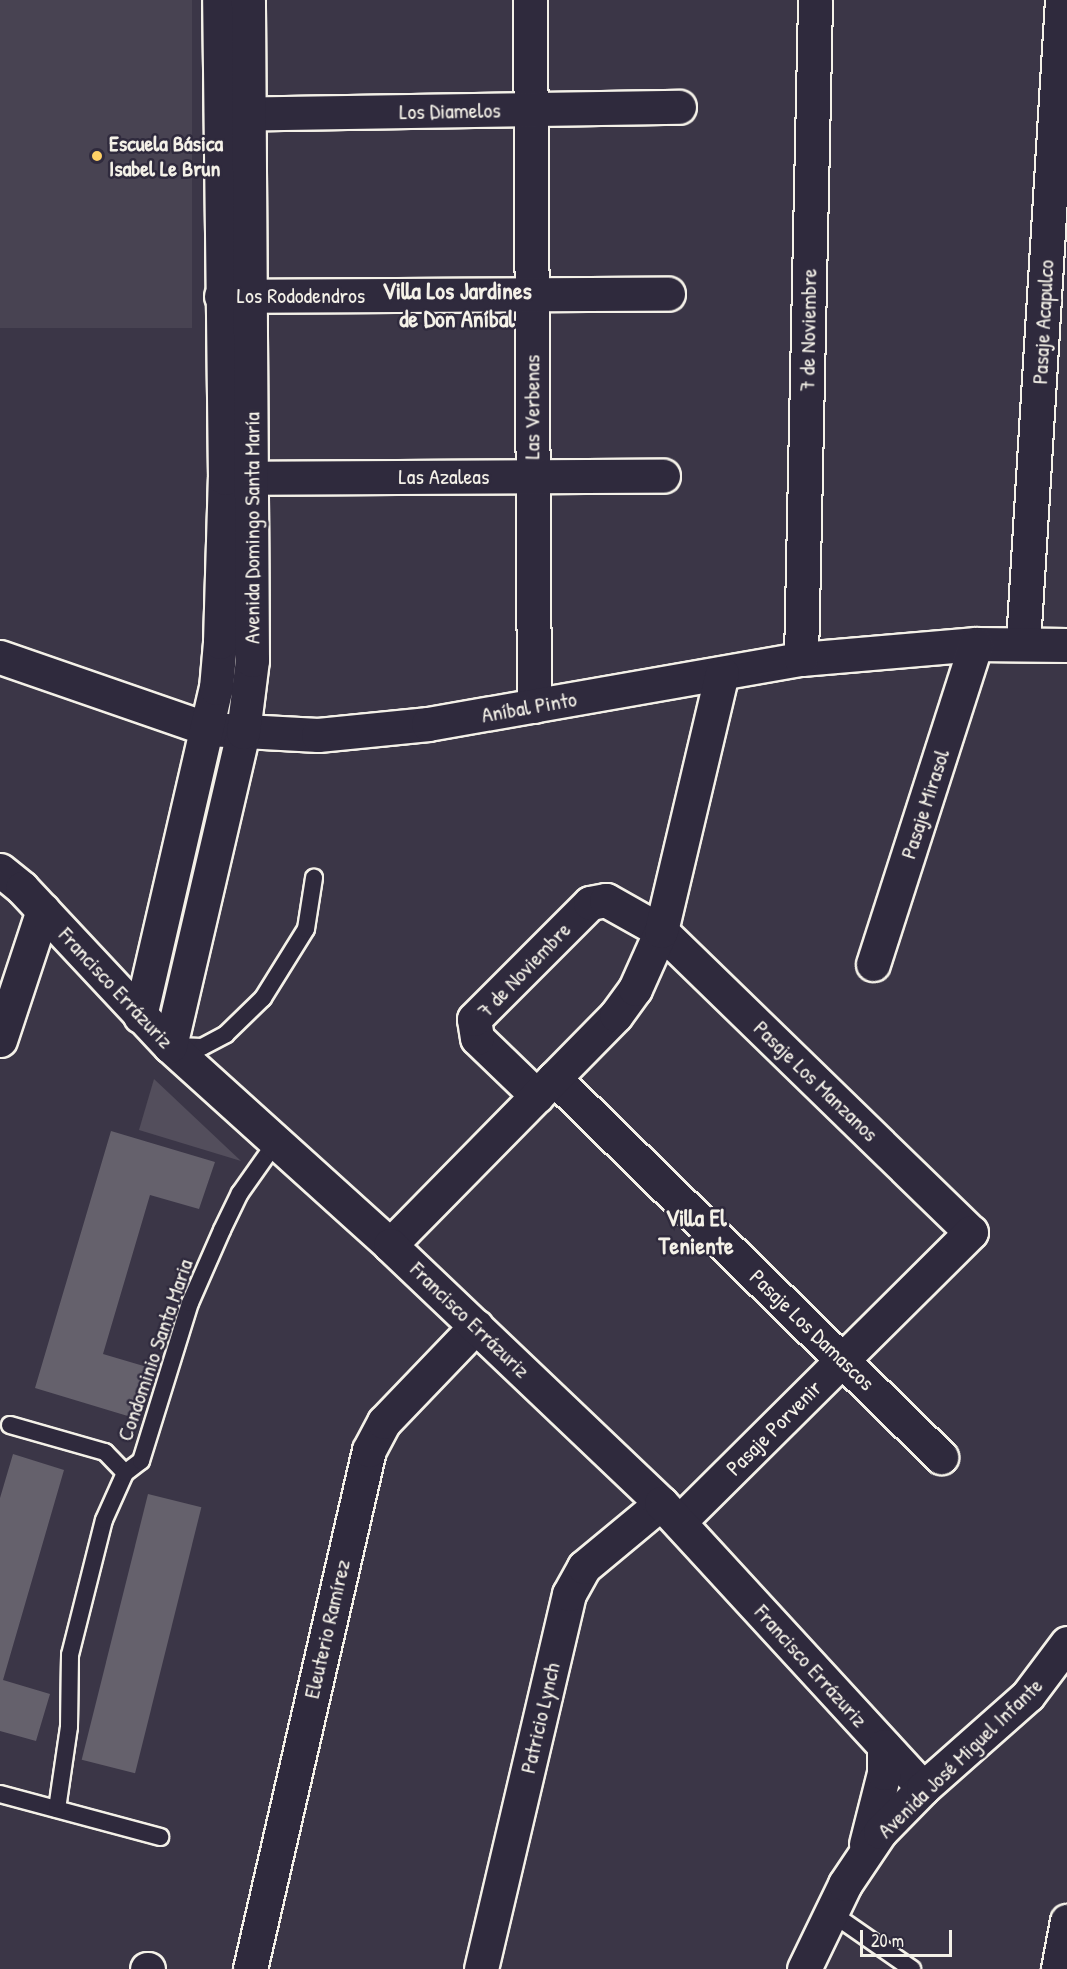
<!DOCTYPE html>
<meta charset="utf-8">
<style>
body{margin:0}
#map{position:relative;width:1067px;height:1969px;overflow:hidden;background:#3b3647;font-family:"Patrick Hand",sans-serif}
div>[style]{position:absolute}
.built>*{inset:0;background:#484352;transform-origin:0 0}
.green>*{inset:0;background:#534e5c}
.building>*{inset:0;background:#65616c;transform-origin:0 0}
.roads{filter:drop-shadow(2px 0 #f4f1e8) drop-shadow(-2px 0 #f4f1e8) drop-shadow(0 2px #f4f1e8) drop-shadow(0 -2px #f4f1e8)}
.service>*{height:16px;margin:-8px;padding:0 8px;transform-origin:8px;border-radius:8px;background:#2f2a3d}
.minor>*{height:33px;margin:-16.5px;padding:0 16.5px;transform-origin:16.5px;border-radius:16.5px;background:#2f2a3d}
.tertiary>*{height:33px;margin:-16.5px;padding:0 16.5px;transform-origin:16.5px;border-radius:16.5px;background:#2f2a3d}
.dots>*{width:16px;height:16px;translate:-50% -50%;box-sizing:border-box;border:3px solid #2f2a3d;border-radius:50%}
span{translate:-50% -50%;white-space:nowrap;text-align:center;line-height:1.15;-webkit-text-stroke:5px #2f2a3d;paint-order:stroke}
.street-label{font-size:22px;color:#f4f1e8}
.poi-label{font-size:22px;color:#f4f1e8;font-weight:700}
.left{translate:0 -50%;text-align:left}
.neighbourhood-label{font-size:24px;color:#f4f1e8;font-weight:700}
.scale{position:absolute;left:860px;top:1930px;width:92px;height:27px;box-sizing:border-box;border:3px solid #f4f1e8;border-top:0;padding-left:8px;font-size:18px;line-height:21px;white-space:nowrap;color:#f4f1e8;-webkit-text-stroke:4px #2f2a3d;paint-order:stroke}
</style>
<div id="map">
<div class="built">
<i style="left:0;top:0;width:192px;height:328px"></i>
</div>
<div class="green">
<i style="clip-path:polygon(154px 1079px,241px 1161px,139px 1130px)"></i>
</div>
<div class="building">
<i style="clip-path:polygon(111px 1131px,215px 1162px,199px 1209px,150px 1195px,103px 1354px,147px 1367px,131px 1417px,35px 1388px)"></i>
<i style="clip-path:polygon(13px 1454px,64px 1470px,3px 1680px,50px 1694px,36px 1741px,0 1731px,0 1498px)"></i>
<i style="left:148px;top:1494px;width:55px;height:274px;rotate:14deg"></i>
</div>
<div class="roads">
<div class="service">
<i style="left:175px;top:1046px;width:27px;rotate:2deg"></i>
<i style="left:202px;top:1047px;width:27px;rotate:-28deg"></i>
<i style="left:226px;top:1034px;width:52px;rotate:-44.2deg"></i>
<i style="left:263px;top:998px;width:81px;rotate:-58.1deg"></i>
<i style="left:306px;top:929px;width:52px;rotate:-81.1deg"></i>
<i style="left:10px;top:1425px;width:99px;rotate:15.9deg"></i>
<i style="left:105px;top:1452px;width:29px;rotate:46deg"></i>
<i style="left:0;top:1794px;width:166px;rotate:15deg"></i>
<i style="left:57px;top:1809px;width:83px;rotate:-81.7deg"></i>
<i style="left:69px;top:1727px;width:72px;rotate:-89.2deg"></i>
<i style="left:70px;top:1655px;width:139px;rotate:-75.9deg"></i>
<i style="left:104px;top:1520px;width:51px;rotate:-65.9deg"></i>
<i style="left:125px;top:1473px;width:20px;rotate:-37deg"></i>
<i style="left:141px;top:1461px;width:165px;rotate:-72.8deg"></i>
<i style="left:190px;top:1303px;width:80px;rotate:-66.3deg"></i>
<i style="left:222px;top:1230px;width:41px;rotate:-64.1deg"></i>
<i style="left:240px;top:1193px;width:62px;rotate:-54.8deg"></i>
<i style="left:830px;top:1912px;width:100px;rotate:34.8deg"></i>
</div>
<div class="minor">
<i style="left:530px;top:0;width:706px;rotate:89.68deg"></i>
<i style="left:221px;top:114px;width:458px;rotate:-0.9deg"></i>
<i style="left:221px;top:296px;width:447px;rotate:-0.3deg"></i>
<i style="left:225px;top:478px;width:438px;rotate:-0.3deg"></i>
<i style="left:1023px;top:643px;width:644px;rotate:-86.53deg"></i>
<i style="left:0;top:657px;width:220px;rotate:19.1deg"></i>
<i style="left:208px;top:729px;width:110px;rotate:3.1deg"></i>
<i style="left:318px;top:735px;width:111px;rotate:-5.7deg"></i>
<i style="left:428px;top:724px;width:379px;rotate:-9.9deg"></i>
<i style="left:801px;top:659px;width:176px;rotate:-4.9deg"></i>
<i style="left:976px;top:644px;width:91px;rotate:0.6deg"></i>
<i style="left:801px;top:659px;width:659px;rotate:-88.78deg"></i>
<i style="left:873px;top:964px;width:336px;rotate:-72.2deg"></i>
<i style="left:0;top:1040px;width:137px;rotate:-71.7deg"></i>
<i style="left:554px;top:1078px;width:542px;rotate:44.4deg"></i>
<i style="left:537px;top:1096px;width:83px;rotate:-136deg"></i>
<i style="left:477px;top:1038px;width:19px;rotate:-99deg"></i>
<i style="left:474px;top:1019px;width:164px;rotate:-45deg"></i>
<i style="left:590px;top:903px;width:16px;rotate:-11deg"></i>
<i style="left:606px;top:900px;width:63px;rotate:29.4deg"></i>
<i style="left:661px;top:931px;width:432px;rotate:44.2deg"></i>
<i style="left:971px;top:1232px;width:410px;rotate:135.2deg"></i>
<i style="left:390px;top:1245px;width:322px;rotate:-45.5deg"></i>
<i style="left:616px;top:1015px;width:32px;rotate:-54deg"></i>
<i style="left:635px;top:989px;width:64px;rotate:-65.9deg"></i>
<i style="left:661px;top:931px;width:265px;rotate:-76.7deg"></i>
<i style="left:147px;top:1969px;width:1px"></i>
<i style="left:250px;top:1969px;width:532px;rotate:-77.09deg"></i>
<i style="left:369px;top:1450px;width:32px;rotate:-62deg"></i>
<i style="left:384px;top:1422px;width:133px;rotate:-46.2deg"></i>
<i style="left:481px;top:1969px;width:385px;rotate:-76.8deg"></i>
<i style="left:569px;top:1594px;width:31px;rotate:-61deg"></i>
<i style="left:584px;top:1567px;width:100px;rotate:-39.7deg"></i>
<i style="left:1058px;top:1969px;width:49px;rotate:-79.4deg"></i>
</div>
<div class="tertiary">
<i style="left:0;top:870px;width:28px;rotate:39deg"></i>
<i style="left:22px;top:888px;width:216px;rotate:46.9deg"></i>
<i style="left:170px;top:1046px;width:297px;rotate:42.1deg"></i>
<i style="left:390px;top:1245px;width:374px;rotate:43.6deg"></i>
<i style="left:661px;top:1503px;width:387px;rotate:47.4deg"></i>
<i style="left:140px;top:1016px;width:337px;rotate:-77deg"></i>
<i style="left:216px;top:688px;width:46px;rotate:-85deg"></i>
<i style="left:220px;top:642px;width:164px;rotate:-88.3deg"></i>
<i style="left:225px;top:478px;width:478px;rotate:-90.7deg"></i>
<i style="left:170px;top:1046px;width:322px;rotate:-76.9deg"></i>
<i style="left:243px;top:732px;width:73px;rotate:-82.9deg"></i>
<i style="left:252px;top:660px;width:660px;rotate:-90.35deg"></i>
<i style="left:866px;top:1844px;width:73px;rotate:-75.8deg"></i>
<i style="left:884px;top:1773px;width:27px;rotate:-90deg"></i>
<i style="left:804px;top:1969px;width:94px;rotate:-64.2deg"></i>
<i style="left:845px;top:1884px;width:63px;rotate:-56.1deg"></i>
<i style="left:880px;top:1832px;width:62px;rotate:-45.7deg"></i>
<i style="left:923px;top:1788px;width:140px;rotate:-41.5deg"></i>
<i style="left:1028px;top:1695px;width:65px;rotate:-53.1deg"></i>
</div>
</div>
<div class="dots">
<i style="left:97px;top:156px;background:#ffd166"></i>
</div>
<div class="street-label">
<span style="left:450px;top:111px;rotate:-1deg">Los Diamelos</span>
<span style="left:301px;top:296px">Los Rododendros</span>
<span style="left:1043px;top:322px;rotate:-87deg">Pasaje Acapulco</span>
<span style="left:808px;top:330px;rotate:-89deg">7 de Noviembre</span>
<span style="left:532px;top:407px;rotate:-90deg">Las Verbenas</span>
<span style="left:444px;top:477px">Las Azaleas</span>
<span style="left:252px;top:528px;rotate:-90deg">Avenida Domingo Santa María</span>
<span style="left:529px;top:707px;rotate:-10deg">Aníbal Pinto</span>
<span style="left:925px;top:804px;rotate:-72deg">Pasaje Mirasol</span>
<span style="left:524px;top:970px;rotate:-46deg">7 de Noviembre</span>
<span style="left:116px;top:988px;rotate:47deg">Francisco Errázuriz</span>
<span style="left:816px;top:1081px;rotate:44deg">Pasaje Los Manzanos</span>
<span style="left:470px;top:1320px;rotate:44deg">Francisco Errázuriz</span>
<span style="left:812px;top:1330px;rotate:44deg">Pasaje Los Damascos</span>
<span style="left:155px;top:1350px;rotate:-71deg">Condominio Santa Maria</span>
<span style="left:774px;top:1428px;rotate:-45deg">Pasaje Porvenir</span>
<span style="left:327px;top:1629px;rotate:-77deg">Eleuterio Ramírez</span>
<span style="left:811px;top:1666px;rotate:48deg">Francisco Errázuriz</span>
<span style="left:540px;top:1718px;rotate:-77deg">Patricio Lynch</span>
<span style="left:960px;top:1758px;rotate:-44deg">Avenida José Miguel Infante</span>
</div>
<div class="poi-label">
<span class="left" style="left:109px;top:156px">Escuela Básica<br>Isabel Le Brun</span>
</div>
<div class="neighbourhood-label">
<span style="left:457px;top:305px">Villa Los Jardines<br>de Don Aníbal</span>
<span style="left:696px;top:1232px">Villa El<br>Teniente</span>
</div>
<div class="scale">20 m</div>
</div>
